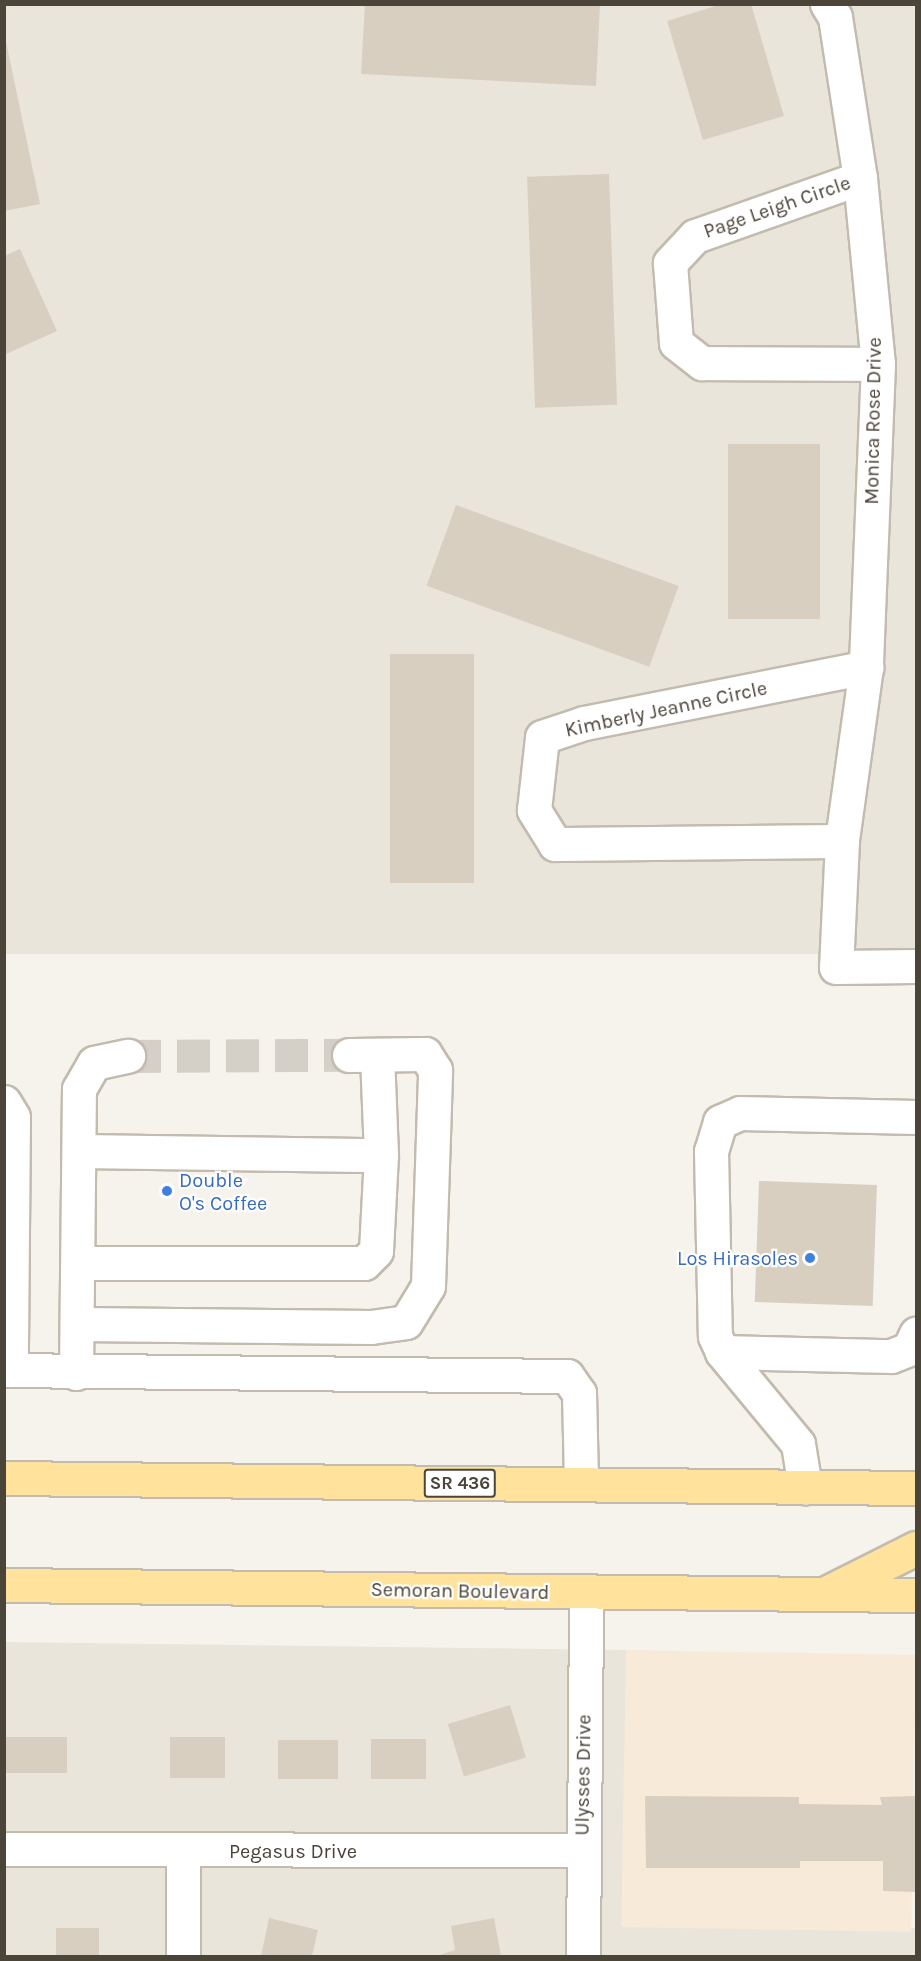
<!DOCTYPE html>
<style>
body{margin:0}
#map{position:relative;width:921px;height:1961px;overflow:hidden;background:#f6f3ec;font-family:Karla,sans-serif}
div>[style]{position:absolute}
.residential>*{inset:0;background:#eae5da;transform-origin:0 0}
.commercial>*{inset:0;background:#f7ead8;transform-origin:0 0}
.building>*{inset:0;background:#d8cfc1;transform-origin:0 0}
.minor-tunnel>*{height:33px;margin-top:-16.5px;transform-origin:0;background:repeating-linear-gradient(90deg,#d4d0c8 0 33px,transparent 0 49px)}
.roads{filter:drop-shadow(2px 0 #c2bbae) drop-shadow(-2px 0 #c2bbae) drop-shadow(0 2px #c2bbae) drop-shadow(0 -2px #c2bbae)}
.minor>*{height:33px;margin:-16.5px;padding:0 16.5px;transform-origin:16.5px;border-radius:16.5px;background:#fff}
.major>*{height:33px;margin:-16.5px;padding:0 16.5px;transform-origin:16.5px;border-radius:16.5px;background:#ffe39c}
.dots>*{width:16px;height:16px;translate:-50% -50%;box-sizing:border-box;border:3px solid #fff;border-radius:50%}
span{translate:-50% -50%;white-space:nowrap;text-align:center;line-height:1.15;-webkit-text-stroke:4.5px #fff;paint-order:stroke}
.shield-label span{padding:2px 4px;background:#fff;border:2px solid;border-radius:4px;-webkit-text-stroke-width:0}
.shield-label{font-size:18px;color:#4b4439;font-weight:700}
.street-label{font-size:20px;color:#4b4439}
.shop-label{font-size:20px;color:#366cbe}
.left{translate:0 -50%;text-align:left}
.right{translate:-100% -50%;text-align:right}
.frame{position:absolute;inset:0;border:6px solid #4b4439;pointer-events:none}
</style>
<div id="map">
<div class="residential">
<i style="left:5px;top:5px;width:911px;height:949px"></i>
<i style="clip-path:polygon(5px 1642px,626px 1650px,626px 1927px,916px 1928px,916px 1956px,5px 1956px)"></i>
</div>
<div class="commercial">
<i style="left:626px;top:1650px;width:290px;height:277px;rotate:1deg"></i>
</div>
<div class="building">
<i style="clip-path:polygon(365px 4px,600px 4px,596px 86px,361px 74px)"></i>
<i style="clip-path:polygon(722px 4px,751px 4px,784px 116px,703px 140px,667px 21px)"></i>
<i style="clip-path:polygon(4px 32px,40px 204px,4px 211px)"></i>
<i style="left:609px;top:174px;width:231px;height:82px;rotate:88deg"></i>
<i style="clip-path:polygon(20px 249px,57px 331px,4px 355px,4px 256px)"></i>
<i style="left:728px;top:444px;width:92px;height:175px"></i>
<i style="left:456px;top:505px;width:237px;height:86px;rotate:20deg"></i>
<i style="left:390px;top:654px;width:84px;height:229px"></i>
<i style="left:759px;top:1181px;width:118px;height:121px;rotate:2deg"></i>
<i style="left:510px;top:1705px;width:55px;height:65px;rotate:73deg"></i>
<i style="left:4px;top:1737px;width:63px;height:36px"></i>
<i style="left:170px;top:1737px;width:55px;height:41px"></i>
<i style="left:371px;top:1739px;width:55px;height:40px"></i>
<i style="left:278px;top:1740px;width:60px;height:39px"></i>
<i style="clip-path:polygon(645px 1796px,799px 1797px,799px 1804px,882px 1805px,880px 1797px,916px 1796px,916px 1892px,883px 1891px,883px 1861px,800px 1861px,800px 1868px,646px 1868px)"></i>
<i style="clip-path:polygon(269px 1918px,318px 1930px,312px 1956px,261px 1956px)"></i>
<i style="clip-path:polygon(494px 1918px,501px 1956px,436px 1956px,455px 1950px,451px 1926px)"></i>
<i style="left:56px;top:1928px;width:43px;height:28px"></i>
</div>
<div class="minor-tunnel">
<i style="left:128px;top:1056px;width:221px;rotate:-0.3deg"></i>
</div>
<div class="roads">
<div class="minor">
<i style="left:827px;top:4px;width:15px;rotate:58deg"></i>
<i style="left:835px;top:17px;width:163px;rotate:81.2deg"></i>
<i style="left:860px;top:178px;width:187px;rotate:84.5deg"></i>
<i style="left:878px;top:364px;width:303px;rotate:92.3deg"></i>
<i style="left:866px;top:667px;width:176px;rotate:97.9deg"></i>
<i style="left:842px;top:841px;width:126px;rotate:92.7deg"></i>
<i style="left:836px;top:967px;width:80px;rotate:-0.7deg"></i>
<i style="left:860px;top:178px;width:175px;rotate:160.6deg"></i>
<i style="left:695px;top:236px;width:37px;rotate:133deg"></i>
<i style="left:670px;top:263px;width:80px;rotate:85.7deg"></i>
<i style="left:676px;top:343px;width:33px;rotate:38deg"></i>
<i style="left:702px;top:363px;width:176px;rotate:0.3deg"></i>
<i style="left:842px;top:841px;width:287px;rotate:179.4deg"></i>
<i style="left:555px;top:844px;width:40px;rotate:-122deg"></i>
<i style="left:534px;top:810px;width:73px;rotate:-83.7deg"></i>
<i style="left:542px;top:737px;width:44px;rotate:-18.4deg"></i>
<i style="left:584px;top:723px;width:288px;rotate:-11.2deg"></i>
<i style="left:377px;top:1055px;width:100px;rotate:87.7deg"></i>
<i style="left:4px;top:1102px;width:17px;rotate:59deg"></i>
<i style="left:13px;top:1117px;width:253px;rotate:90.5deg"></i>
<i style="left:916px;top:1117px;width:176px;rotate:-178.7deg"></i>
<i style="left:740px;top:1113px;width:22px;rotate:156deg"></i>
<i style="left:720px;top:1122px;width:30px;rotate:107deg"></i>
<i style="left:711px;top:1151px;width:185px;rotate:88.8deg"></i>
<i style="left:715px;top:1336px;width:17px;rotate:66deg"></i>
<i style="left:722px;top:1352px;width:169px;rotate:1.4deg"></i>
<i style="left:891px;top:1356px;width:19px;rotate:-21deg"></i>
<i style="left:909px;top:1349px;width:17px;rotate:-65deg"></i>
<i style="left:79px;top:1151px;width:302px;rotate:0.8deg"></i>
<i style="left:381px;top:1155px;width:96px;rotate:93deg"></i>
<i style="left:376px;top:1251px;width:17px;rotate:135deg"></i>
<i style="left:364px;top:1263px;width:285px;rotate:180deg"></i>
<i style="left:79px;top:1324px;width:292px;rotate:0.6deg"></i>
<i style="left:371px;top:1327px;width:35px;rotate:-8deg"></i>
<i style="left:406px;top:1322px;width:42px;rotate:-58.6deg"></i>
<i style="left:428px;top:1286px;width:216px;rotate:-88.1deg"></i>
<i style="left:435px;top:1070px;width:19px;rotate:-122deg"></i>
<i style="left:425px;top:1054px;width:76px;rotate:179.2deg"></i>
<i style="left:722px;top:1352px;width:119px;rotate:50.4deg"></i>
<i style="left:798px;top:1444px;width:44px;rotate:80.8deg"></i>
<i style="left:4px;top:1370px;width:563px;rotate:0.61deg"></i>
<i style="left:567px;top:1376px;width:21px;rotate:55deg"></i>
<i style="left:579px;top:1393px;width:91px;rotate:88.7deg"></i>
<i style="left:76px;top:1373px;width:284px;rotate:-89.4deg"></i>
<i style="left:79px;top:1089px;width:30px;rotate:-60deg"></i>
<i style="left:94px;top:1063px;width:35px;rotate:-12deg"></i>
<i style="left:4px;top:1849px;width:578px;rotate:0.1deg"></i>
<i style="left:183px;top:1956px;width:105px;rotate:-90deg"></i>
<i style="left:583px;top:1956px;width:363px;rotate:-89.5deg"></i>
</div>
<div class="major">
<i style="left:4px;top:1478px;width:912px;rotate:0.63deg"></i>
<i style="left:4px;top:1585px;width:912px;rotate:0.63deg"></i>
<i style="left:830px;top:1591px;width:96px;rotate:-26.6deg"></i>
</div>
</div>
<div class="dots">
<i style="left:167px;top:1191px;background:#3f7fe0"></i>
<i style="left:810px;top:1258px;background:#3f7fe0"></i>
</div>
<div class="shield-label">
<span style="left:460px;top:1483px">SR 436</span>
</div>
<div class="street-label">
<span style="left:777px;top:207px;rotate:-19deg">Page Leigh Circle</span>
<span style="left:873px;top:421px;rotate:-89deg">Monica Rose Drive</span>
<span style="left:666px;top:709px;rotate:-12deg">Kimberly Jeanne Circle</span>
<span style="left:460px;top:1591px;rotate:1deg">Semoran Boulevard</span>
<span style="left:583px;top:1775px;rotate:-89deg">Ulysses Drive</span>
<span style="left:293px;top:1851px">Pegasus Drive</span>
</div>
<div class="shop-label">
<span class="left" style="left:179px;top:1192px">Double<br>O's Coffee</span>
<span class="right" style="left:798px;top:1258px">Los Hirasoles</span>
</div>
<div class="frame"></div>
</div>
